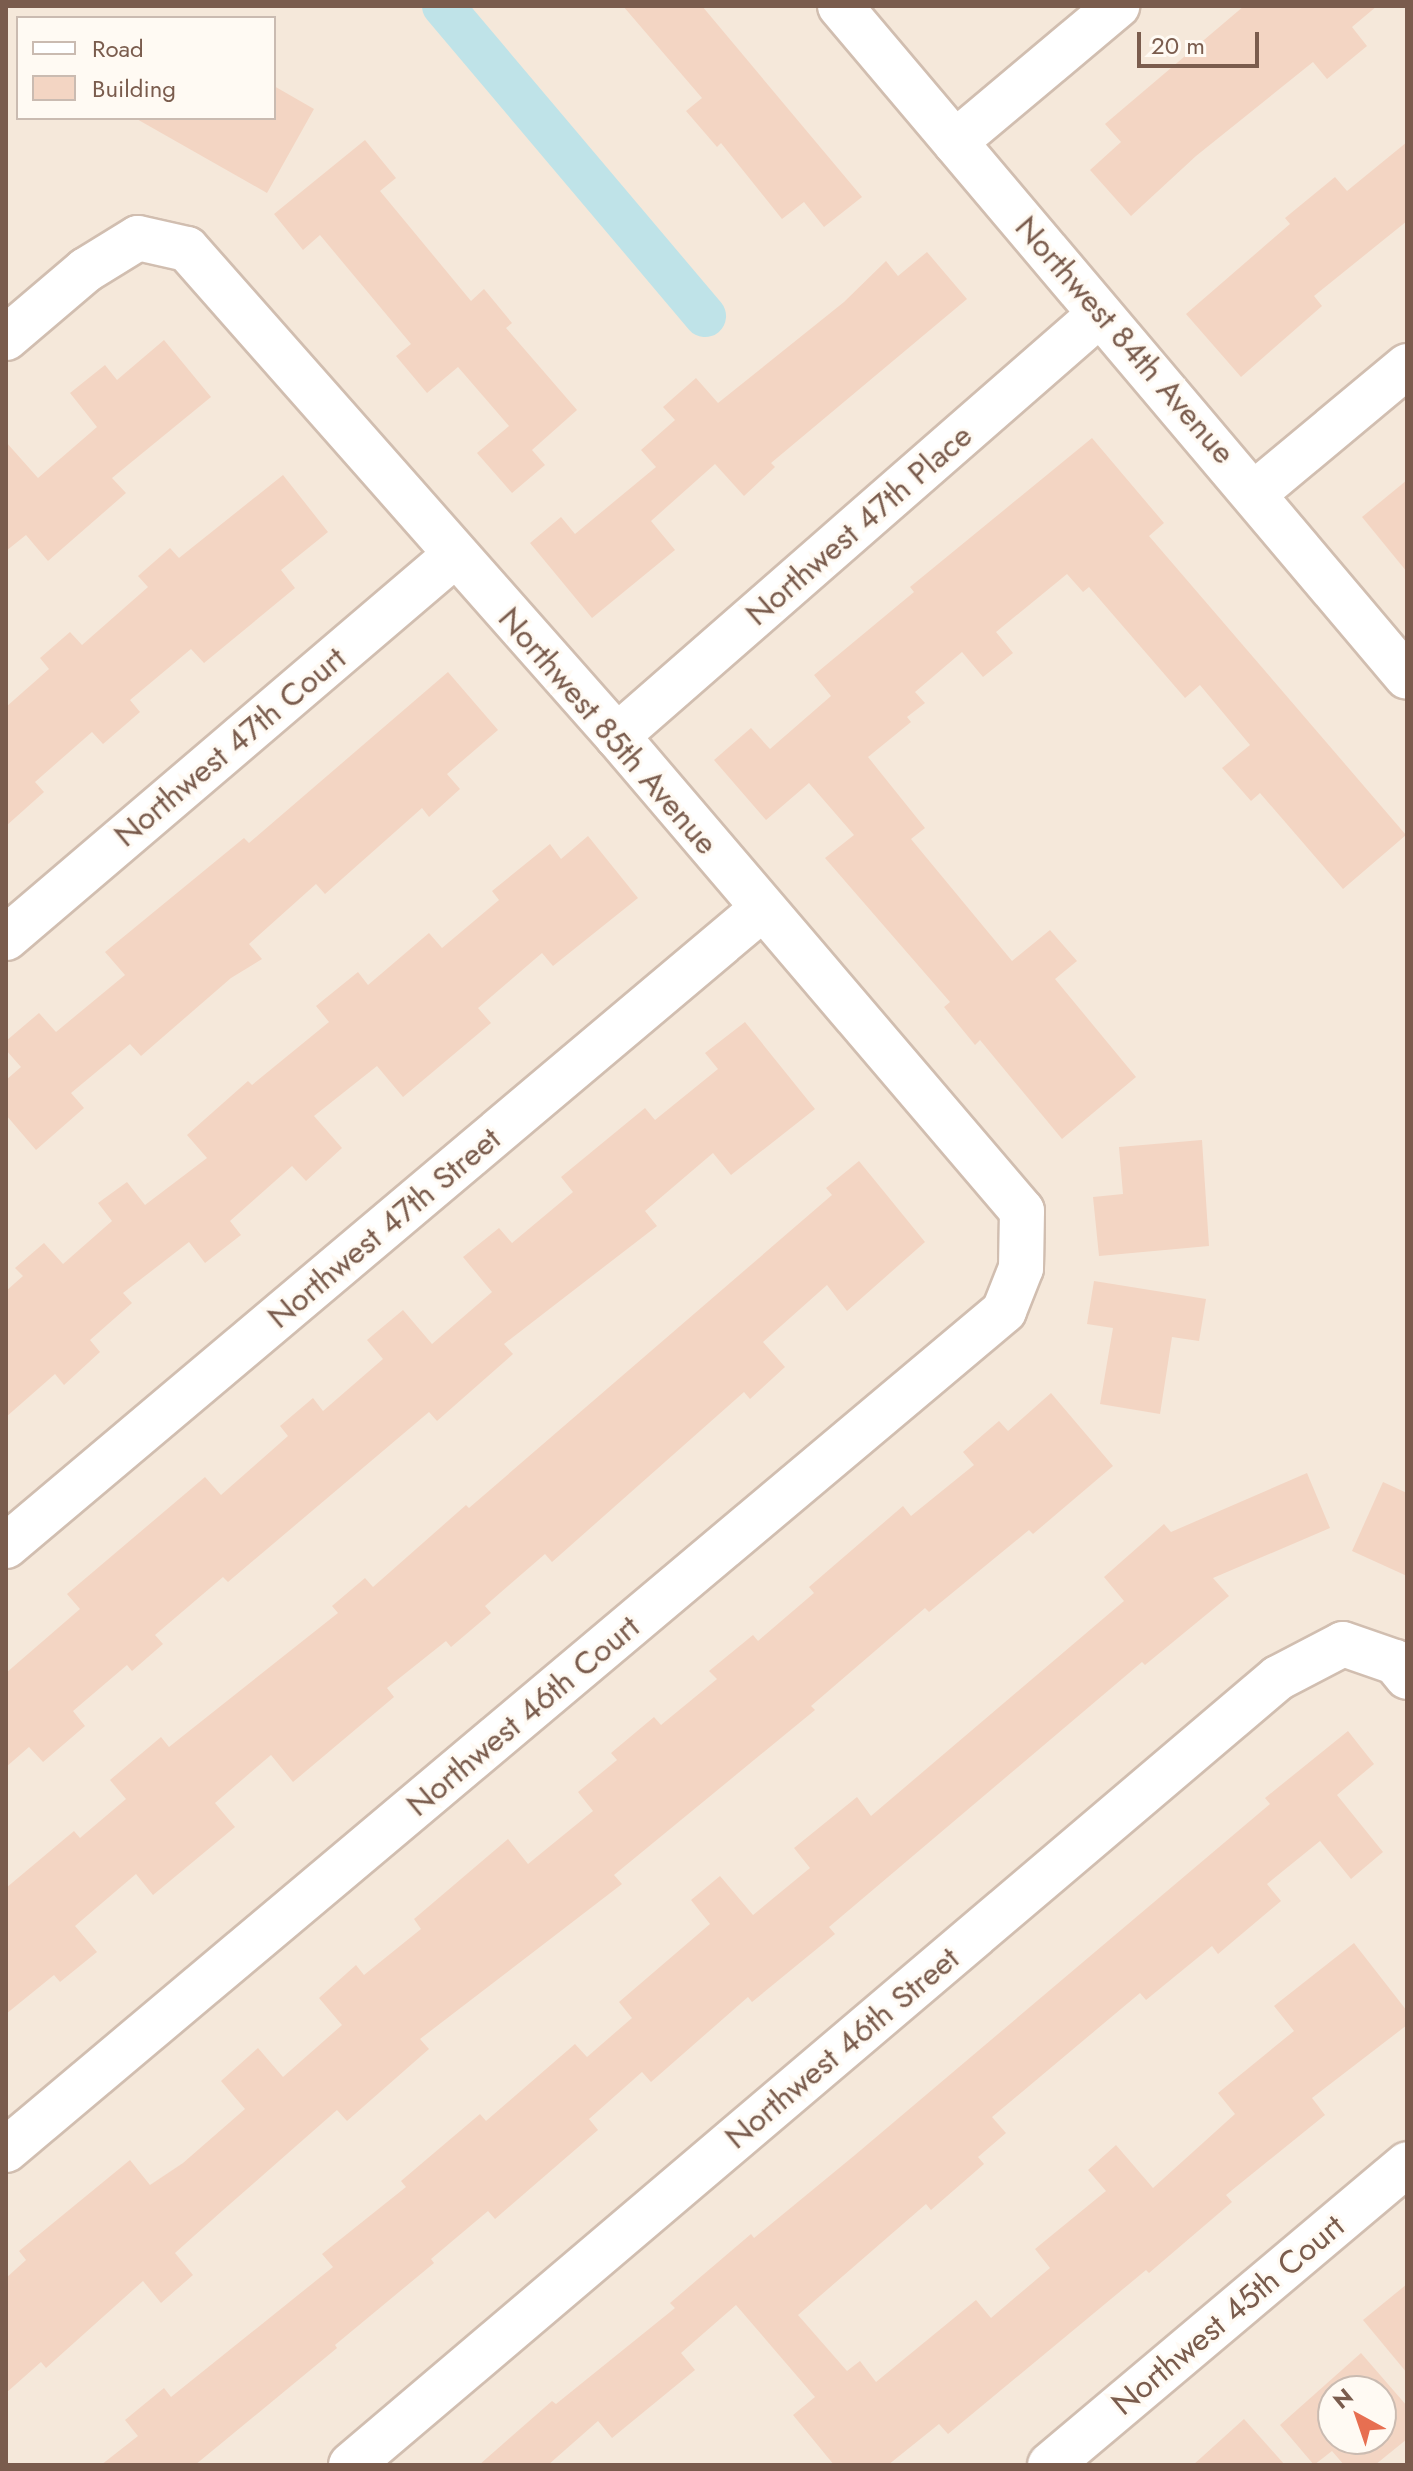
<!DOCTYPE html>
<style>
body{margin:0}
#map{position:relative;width:1413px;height:2471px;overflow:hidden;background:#fdf6ec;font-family:Jost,sans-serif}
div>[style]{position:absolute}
.residential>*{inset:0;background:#f5e8da}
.canal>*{height:42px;margin:-21px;padding:0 21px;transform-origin:21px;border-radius:21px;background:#bfe3e8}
.building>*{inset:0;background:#f3d5c3}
.roads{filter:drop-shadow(2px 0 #d1beb0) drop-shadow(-2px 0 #d1beb0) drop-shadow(0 2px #d1beb0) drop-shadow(0 -2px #d1beb0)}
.minor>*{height:44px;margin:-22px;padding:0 22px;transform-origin:22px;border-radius:22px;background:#fff}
span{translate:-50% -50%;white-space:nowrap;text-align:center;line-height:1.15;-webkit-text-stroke:6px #fffaf3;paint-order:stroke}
.street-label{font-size:32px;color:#7a5c4d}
.frame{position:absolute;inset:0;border:8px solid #7a5c4d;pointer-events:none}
.legend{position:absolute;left:16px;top:16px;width:260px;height:104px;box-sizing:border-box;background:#fffaf3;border:2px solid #cabbb1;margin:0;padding:10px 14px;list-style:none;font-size:24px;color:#7a5c4d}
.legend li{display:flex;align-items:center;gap:16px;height:40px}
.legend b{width:40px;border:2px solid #cabbb1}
.north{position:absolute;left:1317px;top:2375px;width:80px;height:80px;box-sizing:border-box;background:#fffaf3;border:2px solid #cabbb1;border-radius:50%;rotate:320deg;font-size:22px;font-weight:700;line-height:32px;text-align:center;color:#7a5c4d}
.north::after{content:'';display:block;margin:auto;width:28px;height:36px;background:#e76f51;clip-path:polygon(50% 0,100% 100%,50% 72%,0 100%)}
.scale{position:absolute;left:1137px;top:32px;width:122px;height:36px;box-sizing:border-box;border:4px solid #7a5c4d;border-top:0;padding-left:10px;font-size:24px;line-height:28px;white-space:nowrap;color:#7a5c4d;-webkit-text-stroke:6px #fffaf3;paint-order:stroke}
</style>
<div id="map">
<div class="residential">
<i style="clip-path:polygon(evenodd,6px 6px,1407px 6px,1407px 2465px,6px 2465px,6px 6px,18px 18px,274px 18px,274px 118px,18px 118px,18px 18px,6px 6px,1333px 2391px,1381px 2391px,1381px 2439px,1333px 2439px,1333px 2391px)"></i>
</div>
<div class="canal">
<i style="left:443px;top:6px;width:406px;rotate:49.8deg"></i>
</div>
<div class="building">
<i style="clip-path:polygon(623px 6px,702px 6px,862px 197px,824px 227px,804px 202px,782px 219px,721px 143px,717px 147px,686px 111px,702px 98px)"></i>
<i style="clip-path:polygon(1244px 6px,1377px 6px,1352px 27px,1367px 46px,1327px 79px,1313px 62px,1196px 156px,1131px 216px,1090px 170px,1121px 142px,1105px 124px)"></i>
<i style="clip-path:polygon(274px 86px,314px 109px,267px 193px,135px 118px,274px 118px)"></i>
<i style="clip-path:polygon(365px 140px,396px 178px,380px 191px,471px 301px,484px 289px,512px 323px,506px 328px,577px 410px,532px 450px,545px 465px,512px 493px,477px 453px,509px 426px,458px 367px,427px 393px,396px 356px,411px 344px,320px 235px,303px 250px,274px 214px)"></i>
<i style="clip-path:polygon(1407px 142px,1407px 221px,1314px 296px,1322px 306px,1241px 377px,1186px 314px,1290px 224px,1285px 218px,1335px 177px,1347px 191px)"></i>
<i style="clip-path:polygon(927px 252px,967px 299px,771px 463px,775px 467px,744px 496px,715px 464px,651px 521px,675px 550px,592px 618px,530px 543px,561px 517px,575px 534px,656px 467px,641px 450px,675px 420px,663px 407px,696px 378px,718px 403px,844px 302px,886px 261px,898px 276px)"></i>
<i style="clip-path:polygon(164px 340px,211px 397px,112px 478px,126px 493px,48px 561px,26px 535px,6px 551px,6px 442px,38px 478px,97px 427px,70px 393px,105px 365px,117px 380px)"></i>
<i style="clip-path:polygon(1092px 438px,1164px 523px,1149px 536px,1406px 835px,1343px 889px,1260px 793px,1251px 801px,1222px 768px,1250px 745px,1200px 685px,1185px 698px,1089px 587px,1083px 592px,1067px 574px,996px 632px,1013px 653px,983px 677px,962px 652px,915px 692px,925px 703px,907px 717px,911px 722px,868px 757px,925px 828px,911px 839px,1012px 961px,1050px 930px,1077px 961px,1055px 979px,1136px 1077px,1062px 1139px,980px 1040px,975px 1045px,944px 1007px,950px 1002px,825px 858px,854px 835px,809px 783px,766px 820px,714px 760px,751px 728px,770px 749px,831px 696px,814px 675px,914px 592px,910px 587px)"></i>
<i style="clip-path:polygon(283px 475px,328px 532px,281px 570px,295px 588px,204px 663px,191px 649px,130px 700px,140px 712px,103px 744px,92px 732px,35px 782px,44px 792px,6px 826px,6px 707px,49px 669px,40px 658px,70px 632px,82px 645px,148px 587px,138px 576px,170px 548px,179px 558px)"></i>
<i style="clip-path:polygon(1407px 480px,1407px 572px,1362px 517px)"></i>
<i style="clip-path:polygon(448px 672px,498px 730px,447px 774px,460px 789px,429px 817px,422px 808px,325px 894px,316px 884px,249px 944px,262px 959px,231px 978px,141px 1056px,130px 1044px,71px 1093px,84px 1108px,36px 1150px,6px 1115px,6px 1080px,21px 1067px,6px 1050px,6px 1041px,39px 1013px,56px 1032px,125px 975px,105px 952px,244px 838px,249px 843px)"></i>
<i style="clip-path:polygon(588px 836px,638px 898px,553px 966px,542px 953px,478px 1008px,491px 1023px,403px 1097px,377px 1066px,314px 1116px,342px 1148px,306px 1181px,292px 1166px,230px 1221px,241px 1235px,205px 1263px,189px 1242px,123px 1293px,132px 1303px,90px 1340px,100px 1352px,64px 1385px,55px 1374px,6px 1417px,6px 1291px,23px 1276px,15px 1268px,44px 1243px,63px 1264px,112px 1221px,98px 1203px,127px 1182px,145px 1205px,207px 1158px,187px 1135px,248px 1081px,252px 1085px,329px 1022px,316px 1006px,358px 972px,368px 985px,429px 933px,442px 948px,499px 900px,492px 891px,550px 844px,561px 859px)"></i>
<i style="clip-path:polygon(745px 1022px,815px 1109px,731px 1175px,713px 1153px,645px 1211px,657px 1226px,504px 1344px,513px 1354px,437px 1421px,429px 1412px,228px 1582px,223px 1577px,155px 1635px,163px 1644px,132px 1671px,127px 1665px,73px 1711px,85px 1726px,43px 1762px,29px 1747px,6px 1767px,6px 1673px,80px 1609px,67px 1594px,205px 1477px,221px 1495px,288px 1436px,280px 1426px,313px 1398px,323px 1411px,383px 1359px,367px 1340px,403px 1310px,432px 1344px,492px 1292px,463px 1257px,499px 1228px,512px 1243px,573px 1192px,561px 1177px,645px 1108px,655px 1120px,718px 1069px,705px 1053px)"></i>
<i style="clip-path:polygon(1202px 1140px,1209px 1246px,1099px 1256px,1093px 1197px,1123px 1194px,1119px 1147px)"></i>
<i style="clip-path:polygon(859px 1161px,925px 1242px,847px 1311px,827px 1285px,763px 1342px,785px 1367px,750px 1399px,744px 1392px,552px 1562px,545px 1554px,485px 1606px,491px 1613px,451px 1647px,446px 1641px,387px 1688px,394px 1697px,293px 1782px,271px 1755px,215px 1803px,235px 1827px,153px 1895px,136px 1874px,75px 1926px,97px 1952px,60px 1982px,54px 1975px,6px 2014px,6px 1888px,74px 1831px,80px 1838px,126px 1799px,110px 1780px,161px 1737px,169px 1747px,338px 1613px,332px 1606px,365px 1578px,373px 1587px,466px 1505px,469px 1508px,832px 1195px,826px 1188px)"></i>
<i style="clip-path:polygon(1094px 1281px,1206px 1299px,1199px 1341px,1172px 1337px,1160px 1414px,1100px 1404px,1113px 1328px,1087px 1324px)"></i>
<i style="clip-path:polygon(1051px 1393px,1113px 1466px,1033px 1534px,1029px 1530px,929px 1612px,925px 1608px,811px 1706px,815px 1710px,614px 1875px,622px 1884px,420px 2039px,429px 2049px,347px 2121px,337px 2110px,222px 2211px,175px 2253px,193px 2275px,161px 2303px,143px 2281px,46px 2368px,41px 2362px,6px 2393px,6px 2278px,26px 2260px,19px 2251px,130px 2160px,150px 2185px,183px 2163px,245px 2109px,221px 2081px,258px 2048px,283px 2077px,342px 2025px,319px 1998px,356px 1965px,364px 1975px,421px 1929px,414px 1919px,508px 1839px,528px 1864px,593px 1811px,578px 1792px,617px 1760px,611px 1753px,654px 1717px,661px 1725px,717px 1679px,709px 1671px,753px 1635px,758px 1641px,814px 1593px,809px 1587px,903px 1506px,911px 1516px,974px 1465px,963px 1452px,999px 1421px,1008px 1431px)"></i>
<i style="clip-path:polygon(1307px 1473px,1330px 1528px,1213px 1578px,1229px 1596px,1145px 1665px,1142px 1662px,829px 1927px,835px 1934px,752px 2002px,748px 1997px,651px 2082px,642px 2072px,589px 2119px,598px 2130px,495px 2219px,488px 2211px,431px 2259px,434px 2263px,335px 2345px,337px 2348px,195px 2465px,101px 2465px,138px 2436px,125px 2420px,164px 2388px,171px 2397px,333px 2267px,322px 2254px,406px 2187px,401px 2181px,480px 2114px,486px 2121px,575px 2044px,587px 2057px,632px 2018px,619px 2002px,710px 1924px,691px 1900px,720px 1876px,753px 1915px,810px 1868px,794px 1848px,857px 1797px,871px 1816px,1124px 1601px,1104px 1577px,1164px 1524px,1171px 1532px)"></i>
<i style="clip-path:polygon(1383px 1482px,1407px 1493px,1407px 1576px,1352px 1551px)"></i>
<i style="clip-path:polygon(1348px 1731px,1374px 1764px,1337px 1795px,1383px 1852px,1351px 1879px,1320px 1841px,1267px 1884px,1281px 1901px,1218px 1954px,1212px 1946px,1146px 2000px,1140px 1993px,992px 2117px,1006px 2133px,978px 2157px,984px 2164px,931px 2210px,926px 2204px,798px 2315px,847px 2371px,860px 2361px,876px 2382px,976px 2300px,991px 2318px,1050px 2268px,1035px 2249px,1106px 2191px,1088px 2170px,1116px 2145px,1153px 2188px,1235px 2114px,1218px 2093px,1294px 2031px,1274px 2006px,1354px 1943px,1407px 2011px,1407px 2025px,1312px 2098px,1325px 2115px,1226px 2195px,1232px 2202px,1149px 2273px,1146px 2270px,948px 2434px,939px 2424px,888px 2465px,834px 2465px,793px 2415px,815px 2397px,736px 2305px,681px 2353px,695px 2370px,612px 2438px,598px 2421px,548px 2465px,479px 2465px,552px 2401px,556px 2404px,675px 2308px,670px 2303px,751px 2234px,754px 2238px,855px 2155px,1270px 1804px,1265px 1798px)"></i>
<i style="clip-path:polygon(1407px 2284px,1407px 2373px,1363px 2320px)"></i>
<i style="clip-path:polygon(evenodd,1361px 2353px,1407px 2406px,1407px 2439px,1375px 2465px,1344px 2465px,1332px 2451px,1314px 2465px,1280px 2425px,1361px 2353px,1333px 2391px,1381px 2391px,1381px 2439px,1333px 2439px,1333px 2391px)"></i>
<i style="clip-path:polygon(1244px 2419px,1285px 2465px,1193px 2465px)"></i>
</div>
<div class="roads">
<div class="minor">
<i style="left:840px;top:6px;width:878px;rotate:49.8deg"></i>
<i style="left:955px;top:142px;width:212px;rotate:-40deg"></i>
<i style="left:6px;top:338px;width:105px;rotate:-40.4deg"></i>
<i style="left:86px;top:270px;width:61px;rotate:-31.6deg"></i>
<i style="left:138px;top:238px;width:50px;rotate:12.7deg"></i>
<i style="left:187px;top:249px;width:650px;rotate:48.56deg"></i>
<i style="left:617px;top:736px;width:624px;rotate:49.55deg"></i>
<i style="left:1022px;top:1211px;width:57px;rotate:91deg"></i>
<i style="left:1021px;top:1268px;width:46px;rotate:111.6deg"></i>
<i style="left:1004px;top:1311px;width:1304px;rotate:139.95deg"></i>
<i style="left:1256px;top:492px;width:197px;rotate:-39.8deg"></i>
<i style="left:617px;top:736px;width:641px;rotate:-41.14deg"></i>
<i style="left:6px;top:938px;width:589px;rotate:-40.45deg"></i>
<i style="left:6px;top:1546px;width:989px;rotate:-40.12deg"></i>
<i style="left:351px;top:2465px;width:1216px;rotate:-40.33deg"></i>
<i style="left:1278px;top:1678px;width:73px;rotate:-27.6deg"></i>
<i style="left:1343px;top:1644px;width:55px;rotate:19.1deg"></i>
<i style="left:1395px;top:1662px;width:19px;rotate:51deg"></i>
<i style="left:1050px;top:2465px;width:467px;rotate:-40.1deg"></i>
</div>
</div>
<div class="street-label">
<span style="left:1125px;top:340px;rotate:49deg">Northwest 84th Avenue</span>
<span style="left:859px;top:525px;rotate:-41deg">Northwest 47th Place</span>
<span style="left:608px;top:731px;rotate:49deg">Northwest 85th Avenue</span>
<span style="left:230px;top:747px;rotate:-40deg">Northwest 47th Court</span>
<span style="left:384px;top:1228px;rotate:-40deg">Northwest 47th Street</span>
<span style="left:523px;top:1716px;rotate:-40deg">Northwest 46th Court</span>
<span style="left:842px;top:2048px;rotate:-40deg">Northwest 46th Street</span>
<span style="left:1228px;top:2315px;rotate:-40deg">Northwest 45th Court</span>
</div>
<div class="frame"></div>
<ul class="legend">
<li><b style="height:10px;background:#fff"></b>Road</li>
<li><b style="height:22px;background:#f3d5c3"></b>Building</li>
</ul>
<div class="north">N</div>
<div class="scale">20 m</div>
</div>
